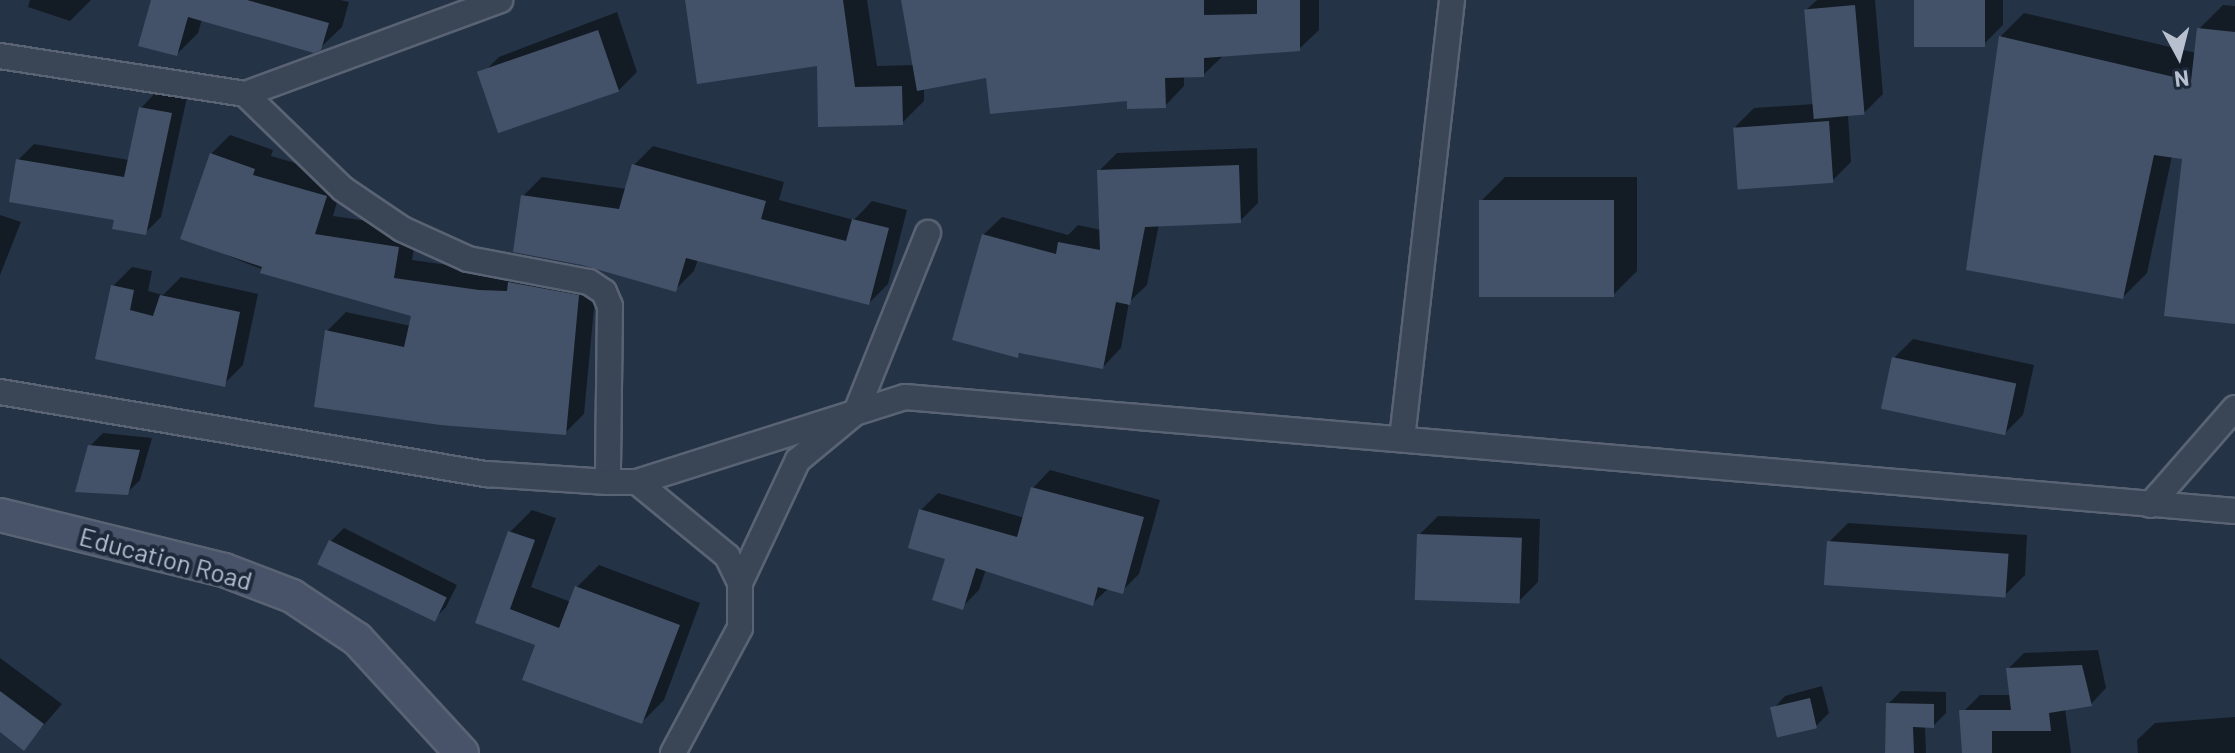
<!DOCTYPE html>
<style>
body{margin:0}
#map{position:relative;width:2235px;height:753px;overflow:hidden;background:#253347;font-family:Barlow,sans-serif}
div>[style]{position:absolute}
.shadow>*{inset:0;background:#0007}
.building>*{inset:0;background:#445269;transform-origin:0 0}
.roads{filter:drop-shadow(2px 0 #596373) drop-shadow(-2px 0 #596373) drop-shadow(0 2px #596373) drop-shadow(0 -2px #596373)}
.street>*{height:24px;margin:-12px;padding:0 12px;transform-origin:12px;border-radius:12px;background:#3a4556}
.secondary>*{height:32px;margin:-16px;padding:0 16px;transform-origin:16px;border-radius:16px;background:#485369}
span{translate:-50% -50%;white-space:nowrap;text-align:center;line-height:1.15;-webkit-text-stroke:8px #1e2a3c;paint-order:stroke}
.street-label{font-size:26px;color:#b8c0cf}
.north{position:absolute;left:2139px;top:16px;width:80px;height:80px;-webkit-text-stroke:6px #1e2a3c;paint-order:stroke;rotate:173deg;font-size:22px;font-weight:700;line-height:32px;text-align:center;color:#b8c0cf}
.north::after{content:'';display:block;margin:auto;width:28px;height:36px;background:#b8c0cf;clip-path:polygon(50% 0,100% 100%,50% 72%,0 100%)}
</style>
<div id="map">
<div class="shadow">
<i style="clip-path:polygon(30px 0,91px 0,70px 21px,28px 7px)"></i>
<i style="clip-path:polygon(153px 0,340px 0,349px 2px,342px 27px,320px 48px,202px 19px,198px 33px,177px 54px)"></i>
<i style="clip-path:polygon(687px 0,867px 0,877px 66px,915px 65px,903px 0,1319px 0,1319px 30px,1299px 49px,1224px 55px,1203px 75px,1184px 76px,1184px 86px,1165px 106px,988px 75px,924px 88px,924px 101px,902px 123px,819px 64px)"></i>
<i style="clip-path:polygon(1817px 0,1875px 0,1883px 94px,1864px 113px,1848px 115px,1851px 162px,1832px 181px,1735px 127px,1754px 108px,1814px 104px,1806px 10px)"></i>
<i style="clip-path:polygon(1916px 0,2003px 0,2003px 25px,1984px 44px)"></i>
<i style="clip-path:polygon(2223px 5px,2235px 6px,2235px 322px,2184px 158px,2172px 156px,2147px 273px,2123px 297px,2000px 37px,2024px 13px,2196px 53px,2199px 29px)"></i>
<i style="clip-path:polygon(617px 12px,637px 72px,618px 91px,480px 76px,499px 57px)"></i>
<i style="clip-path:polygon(157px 91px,187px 97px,161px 217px,145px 233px,18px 160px,34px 144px,129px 160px,141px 108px)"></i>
<i style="clip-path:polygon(230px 135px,273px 150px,271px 156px,344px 177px,333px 216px,417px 228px,412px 260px,499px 272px,597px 277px,584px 414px,565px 433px,327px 331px,346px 312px,411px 326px,414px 315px,281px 277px,182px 237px,211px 154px)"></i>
<i style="clip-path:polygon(653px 146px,784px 182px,779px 200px,854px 220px,872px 201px,907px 210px,888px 284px,869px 303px,698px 259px,694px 271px,675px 290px,523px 196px,542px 177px,627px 189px,634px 165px)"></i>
<i style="clip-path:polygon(1257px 148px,1258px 203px,1240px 221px,1159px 224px,1147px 285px,1129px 302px,1121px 348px,1103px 367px,1022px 352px,1017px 356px,983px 235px,1002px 217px,1068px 235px,1078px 225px,1101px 230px,1099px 171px,1117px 153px)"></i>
<i style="clip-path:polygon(1505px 177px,1637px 177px,1637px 271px,1613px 295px,1481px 201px)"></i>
<i style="clip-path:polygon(0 215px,21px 222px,0 275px)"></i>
<i style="clip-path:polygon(132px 267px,152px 271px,148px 291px,163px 295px,181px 277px,258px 294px,243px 365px,224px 384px,98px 358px,113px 286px)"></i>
<i style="clip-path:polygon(1913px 339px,2034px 365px,2023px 415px,2004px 434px,1894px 358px)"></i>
<i style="clip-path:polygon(103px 433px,152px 438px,140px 480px,127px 493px,90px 446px)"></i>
<i style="clip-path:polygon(1050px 470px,1160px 500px,1139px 574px,1122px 591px,1109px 588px,1093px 603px,986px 569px,979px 590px,962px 607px,948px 558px,921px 510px,938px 493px,1025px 518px,1033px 488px)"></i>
<i style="clip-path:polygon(532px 510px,556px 518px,531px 587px,571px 602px,577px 587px,599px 565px,700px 603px,664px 700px,642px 722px,538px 644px,478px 622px,510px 532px)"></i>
<i style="clip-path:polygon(1438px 516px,1540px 519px,1538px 582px,1519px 601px,1419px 535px)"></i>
<i style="clip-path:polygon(1848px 523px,2027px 535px,2025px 575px,2006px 594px,1829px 542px)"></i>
<i style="clip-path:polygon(344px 528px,457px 585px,446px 607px,433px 620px,331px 541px)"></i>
<i style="clip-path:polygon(2098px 650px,2106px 688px,2091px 704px,2065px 708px,2071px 753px,1964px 753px,1964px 711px,1980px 695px,2011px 695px,2008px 669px,2024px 653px)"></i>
<i style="clip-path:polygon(0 658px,62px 704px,24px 748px,0 730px)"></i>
<i style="clip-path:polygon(1822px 686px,1829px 713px,1816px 726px,1773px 709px,1785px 696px)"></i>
<i style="clip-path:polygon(1901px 691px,1946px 692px,1946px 713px,1933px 726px,1925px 726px,1926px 753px,1885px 753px,1888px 704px)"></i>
<i style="clip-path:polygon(2235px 717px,2235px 753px,2138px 753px,2137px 740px,2155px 723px)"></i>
</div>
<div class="building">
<i style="clip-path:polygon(151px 0,247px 0,329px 23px,321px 50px,314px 53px,188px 17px,177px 56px,138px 46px)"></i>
<i style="clip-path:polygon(685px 0,843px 0,855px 87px,902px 86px,903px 125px,818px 127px,817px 66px,697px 84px)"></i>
<i style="clip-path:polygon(901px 0,1204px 0,1204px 15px,1257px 14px,1257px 0,1300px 0,1300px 51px,1204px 58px,1204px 77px,1165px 78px,1166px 108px,1127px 109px,1127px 101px,990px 114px,986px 78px,917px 91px)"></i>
<i style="left:1914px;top:0;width:71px;height:47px"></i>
<i style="left:1855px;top:5px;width:110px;height:51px;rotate:85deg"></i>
<i style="clip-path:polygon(2197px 28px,2235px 32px,2235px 324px,2164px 316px,2182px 159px,2154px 155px,2123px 299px,1966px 270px,1999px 36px,2191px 81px)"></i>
<i style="left:598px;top:30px;width:65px;height:128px;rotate:71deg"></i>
<i style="clip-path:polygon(139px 107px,172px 113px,146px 235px,112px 229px,114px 220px,9px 202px,16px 159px,124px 177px)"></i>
<i style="left:1829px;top:121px;width:62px;height:96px;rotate:86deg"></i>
<i style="clip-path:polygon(210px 153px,255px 169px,253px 175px,327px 196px,315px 234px,399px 247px,394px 278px,479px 290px,507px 291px,508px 282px,579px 295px,566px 435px,440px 425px,314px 407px,325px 330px,404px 347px,411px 316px,260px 273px,262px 267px,180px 239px)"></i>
<i style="clip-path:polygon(632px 164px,766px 201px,761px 219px,846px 241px,852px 219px,889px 228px,869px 305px,686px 258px,676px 292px,582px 265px,513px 252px,521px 195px,619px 209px)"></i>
<i style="clip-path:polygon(1239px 165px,1241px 223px,1145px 227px,1130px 305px,1116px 302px,1103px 369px,1019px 353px,1018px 358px,952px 340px,982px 234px,1056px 254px,1058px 242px,1100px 250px,1097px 170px)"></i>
<i style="left:1479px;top:200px;width:135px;height:97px"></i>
<i style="clip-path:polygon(111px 285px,134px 290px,130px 310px,153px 316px,160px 295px,240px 312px,225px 387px,95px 359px)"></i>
<i style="left:1892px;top:357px;width:127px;height:53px;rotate:12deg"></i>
<i style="clip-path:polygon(88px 445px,140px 450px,128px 495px,75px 492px)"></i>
<i style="clip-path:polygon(1031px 487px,1144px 517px,1123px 594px,1098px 587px,1093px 606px,976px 568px,963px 610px,932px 600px,945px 559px,908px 548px,919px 509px,1017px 537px)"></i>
<i style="clip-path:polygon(508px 531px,535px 540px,510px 609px,559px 628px,575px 586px,680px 625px,642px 724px,522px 680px,535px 645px,475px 623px)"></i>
<i style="left:1417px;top:534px;width:105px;height:66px;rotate:2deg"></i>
<i style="left:329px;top:540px;width:131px;height:27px;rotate:26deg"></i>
<i style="left:1827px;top:541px;width:182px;height:44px;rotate:4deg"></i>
<i style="clip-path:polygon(2082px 665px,2092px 706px,2049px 713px,2051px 731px,1992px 731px,1992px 753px,1962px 753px,1959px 710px,2011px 710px,2006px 668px)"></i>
<i style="clip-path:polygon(0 691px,44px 724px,24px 751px,0 732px)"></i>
<i style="left:1810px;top:698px;width:31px;height:41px;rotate:77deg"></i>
<i style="clip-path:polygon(1886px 703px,1934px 704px,1934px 728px,1913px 727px,1914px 753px,1885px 753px)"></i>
</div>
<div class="roads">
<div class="street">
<i style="left:0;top:56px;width:248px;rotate:8.8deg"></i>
<i style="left:245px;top:94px;width:272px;rotate:-20.2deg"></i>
<i style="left:245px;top:94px;width:136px;rotate:44.1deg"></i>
<i style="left:343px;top:189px;width:71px;rotate:34.1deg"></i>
<i style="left:402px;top:229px;width:72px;rotate:24.4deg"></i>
<i style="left:468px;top:259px;width:123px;rotate:10.8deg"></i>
<i style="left:589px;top:282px;width:18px;rotate:34deg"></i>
<i style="left:604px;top:292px;width:15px;rotate:67deg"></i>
<i style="left:610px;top:306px;width:176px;rotate:90.7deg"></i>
<i style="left:0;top:392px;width:494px;rotate:9.6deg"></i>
<i style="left:487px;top:474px;width:121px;rotate:3.8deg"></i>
<i style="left:608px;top:482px;width:29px"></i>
<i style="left:637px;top:482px;width:281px;rotate:-17.6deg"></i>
<i style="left:905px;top:397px;width:1335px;rotate:4.9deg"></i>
<i style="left:1402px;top:439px;width:442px;rotate:-83.5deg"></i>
<i style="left:637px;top:482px;width:117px;rotate:39.4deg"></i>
<i style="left:727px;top:556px;width:30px;rotate:64deg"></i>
<i style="left:740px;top:583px;width:45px;rotate:90deg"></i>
<i style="left:740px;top:628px;width:142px;rotate:118.2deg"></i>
<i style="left:2150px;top:505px;width:129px;rotate:-48.8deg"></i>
<i style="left:740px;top:583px;width:136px;rotate:-64.8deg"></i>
<i style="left:798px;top:460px;width:75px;rotate:-39.6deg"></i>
<i style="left:856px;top:412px;width:193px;rotate:-68.1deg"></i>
</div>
<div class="secondary">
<i style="left:0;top:515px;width:231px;rotate:13.8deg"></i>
<i style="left:224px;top:570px;width:73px;rotate:20.9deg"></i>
<i style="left:292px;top:596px;width:78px;rotate:33.5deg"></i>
<i style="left:357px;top:639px;width:155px;rotate:47.4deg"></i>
</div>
</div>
<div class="street-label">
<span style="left:166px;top:558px;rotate:15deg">Education Road</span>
</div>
<div class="north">N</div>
</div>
